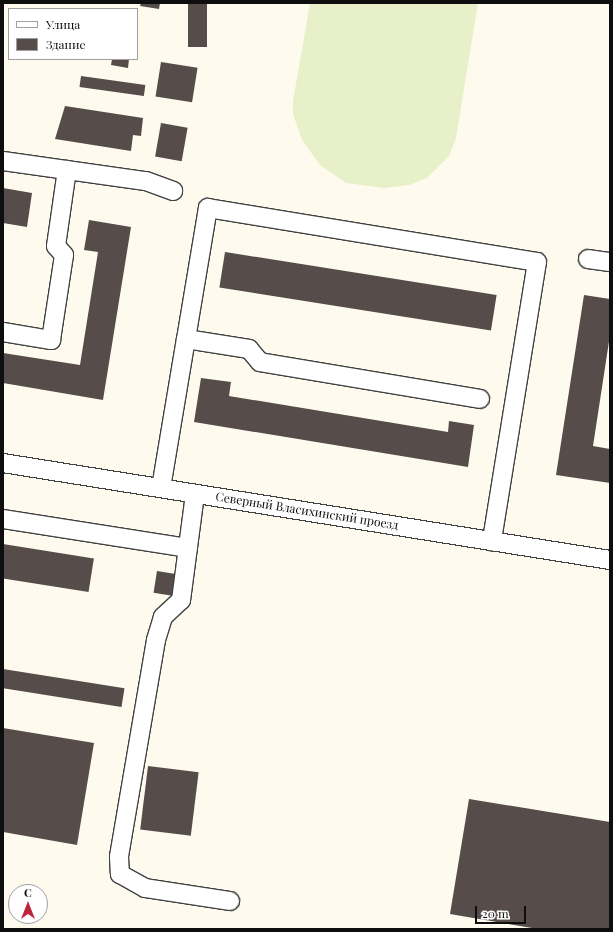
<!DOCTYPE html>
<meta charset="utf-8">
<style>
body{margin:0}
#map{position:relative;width:613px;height:932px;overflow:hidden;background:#fffaee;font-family:"Playfair Display",serif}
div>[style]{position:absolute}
.pitch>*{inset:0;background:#e8f0ca}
.building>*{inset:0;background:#564d4a;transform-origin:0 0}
.roads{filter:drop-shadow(1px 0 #414141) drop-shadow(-1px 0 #414141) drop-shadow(0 1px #414141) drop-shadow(0 -1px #414141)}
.minor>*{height:18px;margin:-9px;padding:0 9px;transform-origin:9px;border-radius:9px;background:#fff}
span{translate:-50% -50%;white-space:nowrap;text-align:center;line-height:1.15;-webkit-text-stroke:4px #fff;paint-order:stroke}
.street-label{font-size:12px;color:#0e0e0e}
.frame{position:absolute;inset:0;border:4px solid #0e0e0e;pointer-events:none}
.legend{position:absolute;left:8px;top:8px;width:130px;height:52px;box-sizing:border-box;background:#fff;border:1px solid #9f9f9f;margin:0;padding:5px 7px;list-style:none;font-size:12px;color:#0e0e0e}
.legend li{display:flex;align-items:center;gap:8px;height:20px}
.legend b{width:20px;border:1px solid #9f9f9f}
.north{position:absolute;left:8px;top:884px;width:40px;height:40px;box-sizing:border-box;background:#fff;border:1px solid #9f9f9f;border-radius:50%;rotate:0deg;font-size:11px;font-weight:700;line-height:16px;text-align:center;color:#0e0e0e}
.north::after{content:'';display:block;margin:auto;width:14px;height:18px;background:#be253f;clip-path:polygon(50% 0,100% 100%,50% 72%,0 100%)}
.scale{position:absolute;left:475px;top:906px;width:51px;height:18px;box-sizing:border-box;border:2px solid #0e0e0e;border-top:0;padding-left:5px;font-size:12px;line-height:14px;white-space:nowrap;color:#0e0e0e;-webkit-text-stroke:3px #fff;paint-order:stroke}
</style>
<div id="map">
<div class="pitch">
<i style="clip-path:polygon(310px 3px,478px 3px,456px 138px,449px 156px,427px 178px,409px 185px,384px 188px,346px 183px,320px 165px,302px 140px,293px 114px,293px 101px)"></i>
</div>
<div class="building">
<i style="clip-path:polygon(141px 3px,160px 3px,159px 9px,140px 6px)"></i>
<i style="left:188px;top:3px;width:19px;height:44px"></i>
<i style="clip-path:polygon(112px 59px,129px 59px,128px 68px,111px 65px)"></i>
<i style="left:161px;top:62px;width:37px;height:35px;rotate:9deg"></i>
<i style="left:81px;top:76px;width:65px;height:11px;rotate:8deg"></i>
<i style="clip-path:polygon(65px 106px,143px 118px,141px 136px,133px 135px,131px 151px,55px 139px)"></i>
<i style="left:161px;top:123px;width:27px;height:34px;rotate:10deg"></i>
<i style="clip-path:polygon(3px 188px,32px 193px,27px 227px,3px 223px)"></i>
<i style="clip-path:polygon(89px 220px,131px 227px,103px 400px,3px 383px,3px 353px,80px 365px,98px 252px,84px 250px)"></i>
<i style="left:225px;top:252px;width:275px;height:36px;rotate:9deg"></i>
<i style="clip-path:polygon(584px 295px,610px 299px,610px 335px,593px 446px,610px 449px,610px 483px,556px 475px)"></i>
<i style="clip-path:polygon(201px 378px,231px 382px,229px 396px,448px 432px,449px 421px,474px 425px,468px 467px,194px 422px)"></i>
<i style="left:3px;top:544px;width:92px;height:34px;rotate:9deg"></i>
<i style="left:157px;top:571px;width:19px;height:22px;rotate:9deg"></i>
<i style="left:3px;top:669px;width:123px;height:19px;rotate:9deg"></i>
<i style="clip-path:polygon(3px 728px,94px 743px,77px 845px,3px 832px)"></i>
<i style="left:148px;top:766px;width:51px;height:64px;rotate:7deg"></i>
<i style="clip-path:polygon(469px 799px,610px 822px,610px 929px,538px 929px,450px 914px)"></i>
</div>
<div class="roads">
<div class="minor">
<i style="left:3px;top:161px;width:144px;rotate:8deg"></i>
<i style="left:146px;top:181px;width:29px;rotate:20deg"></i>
<i style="left:588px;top:259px;width:22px;rotate:8deg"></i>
<i style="left:3px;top:332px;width:49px;rotate:9.5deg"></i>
<i style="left:51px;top:340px;width:86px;rotate:-81.3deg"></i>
<i style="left:64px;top:255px;width:12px;rotate:-132deg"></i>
<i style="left:56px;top:246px;width:77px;rotate:-81.8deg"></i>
<i style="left:186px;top:339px;width:133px;rotate:-80.5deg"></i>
<i style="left:208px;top:208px;width:333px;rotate:9.3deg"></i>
<i style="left:537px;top:262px;width:283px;rotate:99.2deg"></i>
<i style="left:3px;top:463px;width:615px;rotate:9.08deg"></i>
<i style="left:161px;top:488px;width:151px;rotate:-80.5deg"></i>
<i style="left:186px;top:339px;width:64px;rotate:9deg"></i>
<i style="left:249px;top:349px;width:17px;rotate:50deg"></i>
<i style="left:260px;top:362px;width:223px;rotate:9.5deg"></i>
<i style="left:195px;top:494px;width:107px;rotate:97.5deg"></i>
<i style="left:181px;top:600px;width:25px;rotate:137deg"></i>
<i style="left:163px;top:617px;width:24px;rotate:107deg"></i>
<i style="left:156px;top:640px;width:220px;rotate:99.7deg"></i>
<i style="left:119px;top:857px;width:17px;rotate:87deg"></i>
<i style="left:120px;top:874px;width:29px;rotate:29deg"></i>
<i style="left:145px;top:888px;width:86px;rotate:8.7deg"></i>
<i style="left:3px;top:519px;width:187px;rotate:8.9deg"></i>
</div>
</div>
<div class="street-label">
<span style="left:307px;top:511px;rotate:9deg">Северный Власихинский проезд</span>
</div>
<div class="frame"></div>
<ul class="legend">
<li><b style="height:5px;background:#fff"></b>Улица</li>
<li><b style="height:11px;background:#564d4a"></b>Здание</li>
</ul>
<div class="north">С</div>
<div class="scale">20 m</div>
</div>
